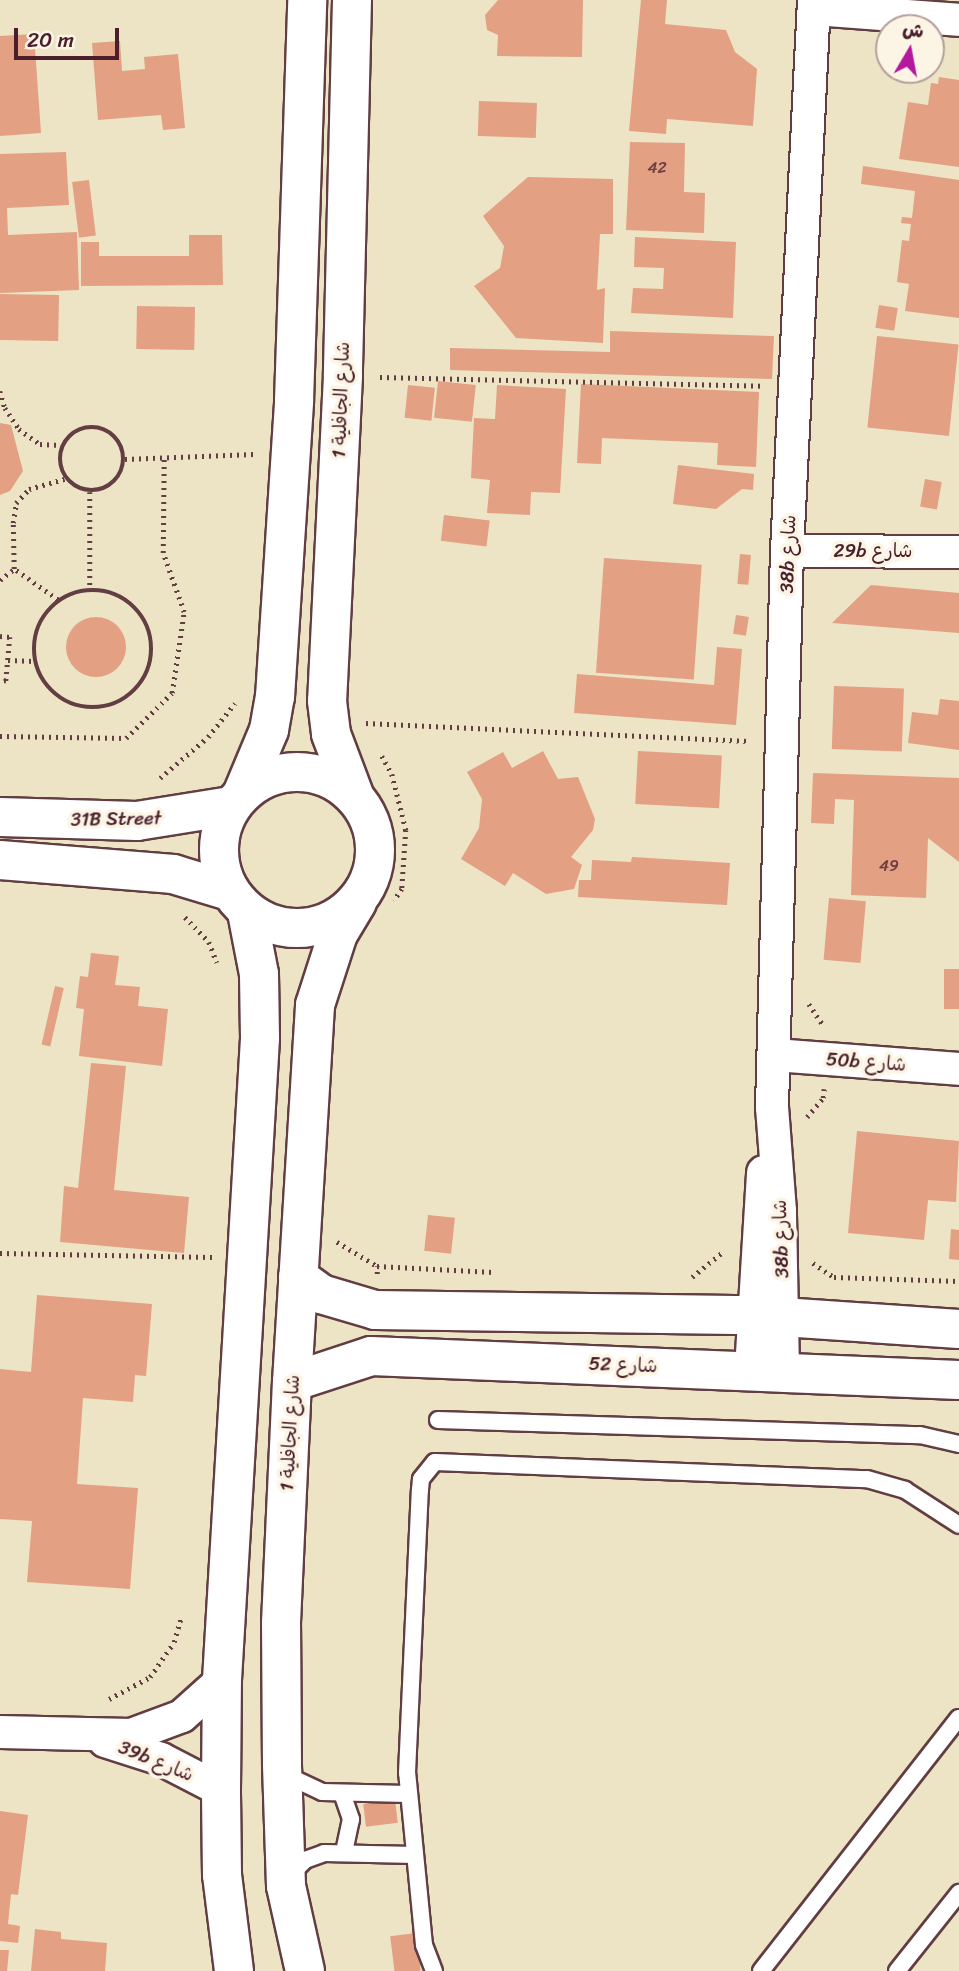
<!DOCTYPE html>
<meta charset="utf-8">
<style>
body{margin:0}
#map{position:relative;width:959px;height:1971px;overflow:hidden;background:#ece4c4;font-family:Sriracha,"Playpen Sans Arabic",sans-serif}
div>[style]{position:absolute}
.building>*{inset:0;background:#e3a083;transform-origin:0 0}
.round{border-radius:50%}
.path>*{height:4.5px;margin-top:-2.25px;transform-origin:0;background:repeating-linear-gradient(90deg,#623d42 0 2px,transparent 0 7px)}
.path>.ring{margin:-2.25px;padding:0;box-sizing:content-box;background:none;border:4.5px solid #623d42;border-radius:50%}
.roads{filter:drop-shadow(2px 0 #623d42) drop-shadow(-2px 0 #623d42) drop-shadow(0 2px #623d42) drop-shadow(0 -2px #623d42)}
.service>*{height:16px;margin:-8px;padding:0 8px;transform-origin:8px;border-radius:8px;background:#fff}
.minor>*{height:32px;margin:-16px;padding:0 16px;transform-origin:16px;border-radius:16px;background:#fff}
.tertiary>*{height:38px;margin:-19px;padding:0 19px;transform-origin:19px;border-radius:19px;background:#fff}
.tertiary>.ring{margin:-19px;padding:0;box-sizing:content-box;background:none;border:38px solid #fff;border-radius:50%}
span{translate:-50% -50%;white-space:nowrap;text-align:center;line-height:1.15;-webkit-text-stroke:7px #fcf5e5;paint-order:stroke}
.number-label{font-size:16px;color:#703f41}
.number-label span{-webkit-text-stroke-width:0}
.street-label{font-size:19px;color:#4a1f2b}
.north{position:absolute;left:875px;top:14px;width:70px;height:70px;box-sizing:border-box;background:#fcf5e5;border:2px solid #b59f9b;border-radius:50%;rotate:10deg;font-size:19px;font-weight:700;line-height:28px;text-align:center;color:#4a1f2b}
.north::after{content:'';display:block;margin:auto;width:24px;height:32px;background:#b5179e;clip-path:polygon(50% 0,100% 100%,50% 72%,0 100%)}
.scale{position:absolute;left:14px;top:28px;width:105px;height:32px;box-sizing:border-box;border:4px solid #4a1f2b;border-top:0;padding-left:9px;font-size:21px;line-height:24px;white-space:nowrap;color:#4a1f2b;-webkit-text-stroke:5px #fcf5e5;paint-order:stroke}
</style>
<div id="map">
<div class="building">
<i style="clip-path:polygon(498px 0,583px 0,582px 57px,497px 56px,498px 35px,487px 30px,485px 15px)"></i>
<i style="clip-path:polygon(641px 0,667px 0,665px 24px,726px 30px,735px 52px,757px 69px,753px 126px,667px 119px,666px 134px,629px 131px)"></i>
<i style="clip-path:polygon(34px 34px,41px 133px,0 136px,0 36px)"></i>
<i style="clip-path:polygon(120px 41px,122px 71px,145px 69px,144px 57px,178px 54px,185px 128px,163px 130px,161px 115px,98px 120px,92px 43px)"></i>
<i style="clip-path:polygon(939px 77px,959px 80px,959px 167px,899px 159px,908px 102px,928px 105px,931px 83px,938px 84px)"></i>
<i style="left:479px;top:101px;width:58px;height:35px;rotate:2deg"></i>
<i style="clip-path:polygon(630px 142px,685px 143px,684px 192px,705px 193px,704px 233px,626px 230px)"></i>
<i style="clip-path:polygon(66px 152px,69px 205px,7px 208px,8px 235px,77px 232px,79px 290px,0 293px,0 154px)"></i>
<i style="clip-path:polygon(863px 166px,959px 180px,959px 318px,905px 311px,909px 284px,897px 282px,902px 240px,909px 241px,911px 224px,901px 223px,902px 217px,912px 218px,915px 191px,861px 184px)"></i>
<i style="clip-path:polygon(528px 177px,613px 179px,613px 234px,600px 234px,597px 290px,605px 288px,603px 343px,516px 338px,474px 286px,500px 268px,504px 246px,483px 216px)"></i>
<i style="left:89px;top:180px;width:56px;height:17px;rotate:83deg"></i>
<i style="clip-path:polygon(189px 235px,222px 235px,223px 285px,81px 286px,81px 242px,99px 242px,99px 256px,189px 256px)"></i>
<i style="clip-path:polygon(635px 237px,736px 242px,733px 318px,631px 313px,633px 288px,663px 289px,664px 268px,634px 267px)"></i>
<i style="left:0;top:294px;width:59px;height:46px;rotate:1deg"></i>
<i style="left:879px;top:305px;width:19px;height:23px;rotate:9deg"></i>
<i style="left:137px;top:306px;width:58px;height:43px;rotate:1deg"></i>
<i style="clip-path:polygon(610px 331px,774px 336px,772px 379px,450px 370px,450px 348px,610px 352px)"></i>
<i style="left:877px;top:336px;width:82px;height:92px;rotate:6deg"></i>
<i style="left:438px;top:381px;width:38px;height:37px;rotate:6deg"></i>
<i style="clip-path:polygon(581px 384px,759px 392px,756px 467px,717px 465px,718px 443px,602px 438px,601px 464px,577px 463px)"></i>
<i style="left:408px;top:385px;width:27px;height:33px;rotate:6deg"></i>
<i style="clip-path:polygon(497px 385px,566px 389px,560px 493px,531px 492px,530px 515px,487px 513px,490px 480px,471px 478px,474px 418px,495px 419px)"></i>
<i style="clip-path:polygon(0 423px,11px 425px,23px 471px,10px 491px,0 495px)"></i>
<i style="clip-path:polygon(678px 465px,754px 474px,753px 490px,742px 489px,716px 509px,673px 504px)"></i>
<i style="left:925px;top:479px;width:17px;height:28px;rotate:10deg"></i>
<i style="left:444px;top:515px;width:46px;height:26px;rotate:7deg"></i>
<i style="left:740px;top:554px;width:11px;height:30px;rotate:5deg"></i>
<i style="left:604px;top:558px;width:98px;height:115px;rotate:4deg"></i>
<i style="clip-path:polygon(871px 585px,959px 593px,959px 633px,832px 623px)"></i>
<i style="left:736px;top:615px;width:13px;height:19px;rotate:9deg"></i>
<i class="round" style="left:66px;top:617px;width:60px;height:60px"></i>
<i style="clip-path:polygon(717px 647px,742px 649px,736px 725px,574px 713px,577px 674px,714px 685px)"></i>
<i style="left:834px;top:686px;width:70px;height:63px;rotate:2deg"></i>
<i style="clip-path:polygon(940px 699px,959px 701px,959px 750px,908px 743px,912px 712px,938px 715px)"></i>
<i style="clip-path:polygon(543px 751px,558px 779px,578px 777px,595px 819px,593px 830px,571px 857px,582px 865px,574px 889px,546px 894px,513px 873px,505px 886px,461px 859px,479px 828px,482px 799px,467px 772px,503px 752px,512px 768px)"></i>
<i style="left:638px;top:751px;width:84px;height:53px;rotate:3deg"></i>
<i style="clip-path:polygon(813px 773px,959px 778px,959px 862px,928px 838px,926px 898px,851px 895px,854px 800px,835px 799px,834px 824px,811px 823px)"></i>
<i style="clip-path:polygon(632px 857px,730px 863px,727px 905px,578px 897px,579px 880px,591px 880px,592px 860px,631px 862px)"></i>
<i style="left:829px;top:898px;width:37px;height:62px;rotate:5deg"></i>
<i style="clip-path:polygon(91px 953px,119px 956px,115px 985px,140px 987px,138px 1006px,168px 1009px,162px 1066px,79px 1056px,84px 1009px,76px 1008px,80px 976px,88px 977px)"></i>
<i style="left:944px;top:969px;width:15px;height:40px"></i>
<i style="left:55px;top:986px;width:9px;height:60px;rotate:13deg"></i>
<i style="clip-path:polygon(91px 1063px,126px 1066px,114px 1190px,189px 1197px,184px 1253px,60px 1242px,64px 1186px,78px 1188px)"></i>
<i style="clip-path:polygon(857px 1131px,959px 1141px,956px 1202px,928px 1200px,924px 1240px,848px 1233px)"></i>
<i style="left:428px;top:1215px;width:27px;height:36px;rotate:6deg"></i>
<i style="clip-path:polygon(951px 1229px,959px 1230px,959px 1260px,949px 1259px)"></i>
<i style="clip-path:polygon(37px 1295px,152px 1304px,146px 1376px,135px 1375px,133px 1402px,83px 1398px,77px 1484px,138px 1488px,130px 1589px,27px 1582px,32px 1521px,0 1519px,0 1369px,31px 1372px)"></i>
<i style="left:395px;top:1800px;width:23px;height:32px;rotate:83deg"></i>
<i style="clip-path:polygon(0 1811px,28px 1815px,18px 1895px,11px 1894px,8px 1924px,20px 1926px,18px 1943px,0 1941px)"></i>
<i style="clip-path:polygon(35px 1929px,61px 1932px,61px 1939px,107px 1943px,105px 1971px,31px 1971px)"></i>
<i style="left:416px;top:1933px;width:38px;height:26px;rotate:83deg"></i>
<i style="clip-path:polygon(0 1950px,9px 1950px,7px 1971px,0 1971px)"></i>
</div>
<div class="path">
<i style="left:380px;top:377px;width:383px;rotate:1.3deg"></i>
<i style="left:0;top:391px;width:18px;rotate:74deg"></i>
<i style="left:5px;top:408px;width:25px;rotate:56deg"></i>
<i style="left:19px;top:429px;width:26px;rotate:36deg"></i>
<i style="left:40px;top:444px;width:21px;rotate:3deg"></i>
<i class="ring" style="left:60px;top:427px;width:59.5px;height:59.5px"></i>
<i style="left:125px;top:459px;width:129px;rotate:-2.2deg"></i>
<i style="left:90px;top:492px;width:96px;rotate:90deg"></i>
<i style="left:0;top:580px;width:18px;rotate:-38deg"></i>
<i class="ring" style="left:34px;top:590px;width:113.5px;height:113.5px"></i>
<i style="left:58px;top:600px;width:54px;rotate:-144.8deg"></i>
<i style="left:14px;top:569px;width:46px;rotate:-91.2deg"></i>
<i style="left:13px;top:523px;width:20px;rotate:-81deg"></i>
<i style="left:16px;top:503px;width:19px;rotate:-47deg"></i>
<i style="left:29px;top:489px;width:37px;rotate:-16deg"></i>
<i style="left:0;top:636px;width:10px;rotate:6deg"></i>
<i style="left:10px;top:637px;width:44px;rotate:95.2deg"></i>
<i style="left:6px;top:681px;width:6px;rotate:-171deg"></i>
<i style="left:8px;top:660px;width:26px;rotate:2deg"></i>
<i style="left:366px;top:723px;width:383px;rotate:2.7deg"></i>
<i style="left:0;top:736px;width:126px;rotate:0.9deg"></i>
<i style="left:126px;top:738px;width:64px;rotate:-44.4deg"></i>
<i style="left:172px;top:693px;width:82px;rotate:-81.6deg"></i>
<i style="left:184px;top:612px;width:63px;rotate:-109.6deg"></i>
<i style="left:163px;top:553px;width:96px;rotate:-89.4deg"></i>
<i style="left:382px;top:756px;width:21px;rotate:61deg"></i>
<i style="left:392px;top:774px;width:58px;rotate:76deg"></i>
<i style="left:406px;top:830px;width:59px;rotate:93.9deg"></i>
<i style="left:402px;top:889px;width:14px;rotate:124deg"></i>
<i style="left:160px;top:778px;width:63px;rotate:-40.5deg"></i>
<i style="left:208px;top:737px;width:43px;rotate:-51.5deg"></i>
<i style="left:185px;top:917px;width:35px;rotate:46deg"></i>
<i style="left:209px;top:942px;width:22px;rotate:69deg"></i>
<i style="left:809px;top:1004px;width:25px;rotate:56deg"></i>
<i style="left:807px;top:1117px;width:25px;rotate:-50deg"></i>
<i style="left:823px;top:1098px;width:9px;rotate:-84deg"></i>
<i style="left:337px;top:1242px;width:47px;rotate:31deg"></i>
<i style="left:0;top:1253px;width:212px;rotate:1.1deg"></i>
<i style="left:813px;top:1263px;width:25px;rotate:34deg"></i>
<i style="left:834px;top:1277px;width:125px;rotate:1.8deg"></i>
<i style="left:377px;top:1274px;width:8px;rotate:-90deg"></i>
<i style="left:377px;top:1266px;width:116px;rotate:3deg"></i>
<i style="left:692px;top:1277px;width:41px;rotate:-39.1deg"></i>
<i style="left:109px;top:1699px;width:47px;rotate:-28.2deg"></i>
<i style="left:150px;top:1677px;width:42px;rotate:-55.6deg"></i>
<i style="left:174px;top:1642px;width:25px;rotate:-74deg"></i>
</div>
<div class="roads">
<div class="service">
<i style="left:438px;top:1420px;width:482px;rotate:1.8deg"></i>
<i style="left:920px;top:1435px;width:40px;rotate:13deg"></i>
<i style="left:286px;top:1775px;width:40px;rotate:25deg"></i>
<i style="left:322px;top:1792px;width:86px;rotate:1.3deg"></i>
<i style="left:342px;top:1793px;width:28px;rotate:71deg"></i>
<i style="left:351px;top:1819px;width:33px;rotate:102deg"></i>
<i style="left:289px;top:1876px;width:23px;rotate:-45deg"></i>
<i style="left:305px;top:1860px;width:20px;rotate:-20deg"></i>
<i style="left:324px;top:1853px;width:91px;rotate:1.3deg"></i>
<i style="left:434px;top:1971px;width:28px;rotate:-111deg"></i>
<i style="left:424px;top:1945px;width:173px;rotate:-95.6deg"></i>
<i style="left:407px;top:1773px;width:283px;rotate:-87.4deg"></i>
<i style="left:420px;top:1490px;width:11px;rotate:-85deg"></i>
<i style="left:421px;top:1479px;width:22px;rotate:-51deg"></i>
<i style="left:435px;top:1462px;width:432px;rotate:2.3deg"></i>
<i style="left:867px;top:1479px;width:40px;rotate:16deg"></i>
<i style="left:905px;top:1490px;width:64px;rotate:32.9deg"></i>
<i style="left:761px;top:1971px;width:321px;rotate:-52deg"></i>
<i style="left:897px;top:1971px;width:100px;rotate:-51.5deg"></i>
</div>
<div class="minor">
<i style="left:814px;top:9px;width:145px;rotate:4.3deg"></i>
<i style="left:787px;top:551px;width:172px;rotate:0.3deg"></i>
<i style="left:774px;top:1055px;width:186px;rotate:4.3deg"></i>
<i style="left:751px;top:1370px;width:198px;rotate:-86.5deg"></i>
<i style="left:783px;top:1371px;width:160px;rotate:-91.1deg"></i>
<i style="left:780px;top:1211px;width:103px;rotate:-94.4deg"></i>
<i style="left:772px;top:1108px;width:557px;rotate:-88.46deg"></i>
<i style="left:787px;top:551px;width:552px;rotate:-87.19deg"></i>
<i style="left:0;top:1732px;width:131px;rotate:1.3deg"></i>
<i style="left:131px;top:1735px;width:54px;rotate:-20.4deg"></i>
<i style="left:182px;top:1716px;width:54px;rotate:-42deg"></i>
<i style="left:105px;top:1741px;width:59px;rotate:17.8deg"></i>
<i style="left:161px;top:1759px;width:68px;rotate:27.3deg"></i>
</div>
<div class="tertiary">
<i style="left:352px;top:0;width:376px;rotate:91.4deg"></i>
<i style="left:343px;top:376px;width:325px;rotate:92.8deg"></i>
<i style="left:327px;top:701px;width:33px;rotate:83deg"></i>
<i style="left:331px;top:734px;width:65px;rotate:69.3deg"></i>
<i class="ring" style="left:219px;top:772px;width:118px;height:118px"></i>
<i style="left:243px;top:792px;width:67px;rotate:-67.2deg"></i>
<i style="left:269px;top:730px;width:34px;rotate:-80deg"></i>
<i style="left:275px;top:697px;width:297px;rotate:-86.3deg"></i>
<i style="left:294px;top:401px;width:401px;rotate:-88.1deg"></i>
<i style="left:0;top:817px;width:137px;rotate:1.7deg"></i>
<i style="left:137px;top:821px;width:95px;rotate:-9.1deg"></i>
<i style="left:0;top:860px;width:174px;rotate:4.6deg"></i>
<i style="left:173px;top:874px;width:59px;rotate:16.9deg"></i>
<i style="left:298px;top:1277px;width:29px;rotate:36deg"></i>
<i style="left:321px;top:1294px;width:56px;rotate:16.5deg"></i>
<i style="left:375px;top:1310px;width:378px;rotate:0.8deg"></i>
<i style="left:753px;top:1315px;width:206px;rotate:3.9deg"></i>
<i style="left:292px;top:1382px;width:83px;rotate:-18.2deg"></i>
<i style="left:371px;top:1356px;width:588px;rotate:2.34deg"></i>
<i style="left:234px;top:1971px;width:97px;rotate:-97.1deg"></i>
<i style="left:222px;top:1875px;width:85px;rotate:-90.7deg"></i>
<i style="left:221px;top:1790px;width:110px;rotate:-89.5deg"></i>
<i style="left:222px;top:1680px;width:643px;rotate:-86.61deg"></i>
<i style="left:260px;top:1038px;width:64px;rotate:-90.9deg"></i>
<i style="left:259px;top:974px;width:63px;rotate:-101deg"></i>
<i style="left:305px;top:1971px;width:87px;rotate:-102.6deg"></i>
<i style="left:286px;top:1886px;width:123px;rotate:-91.9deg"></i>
<i style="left:282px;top:1763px;width:140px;rotate:-90.4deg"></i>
<i style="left:281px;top:1623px;width:241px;rotate:-87.4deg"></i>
<i style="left:292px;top:1382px;width:378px;rotate:-86.5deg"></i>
<i style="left:315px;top:1005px;width:75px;rotate:-72.1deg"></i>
<i style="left:338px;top:934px;width:37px;rotate:-59deg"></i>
</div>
</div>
<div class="number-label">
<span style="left:657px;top:168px">42</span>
<span style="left:889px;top:866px">49</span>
</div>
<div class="street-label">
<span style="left:341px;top:400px;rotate:-88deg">شارع الجافلية 1</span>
<span style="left:873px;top:551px">29b شارع</span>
<span style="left:788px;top:554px;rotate:-88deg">38b شارع</span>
<span style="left:116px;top:819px;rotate:-1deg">31B Street</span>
<span style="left:866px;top:1062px;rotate:4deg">50b شارع</span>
<span style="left:781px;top:1239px;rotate:-92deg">38b شارع</span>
<span style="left:623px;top:1365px;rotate:2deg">شارع 52</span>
<span style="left:290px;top:1433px;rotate:-87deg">شارع الجافلية 1</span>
<span style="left:156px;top:1761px;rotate:22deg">39b شارع</span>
</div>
<div class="north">ش</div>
<div class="scale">20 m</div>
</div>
